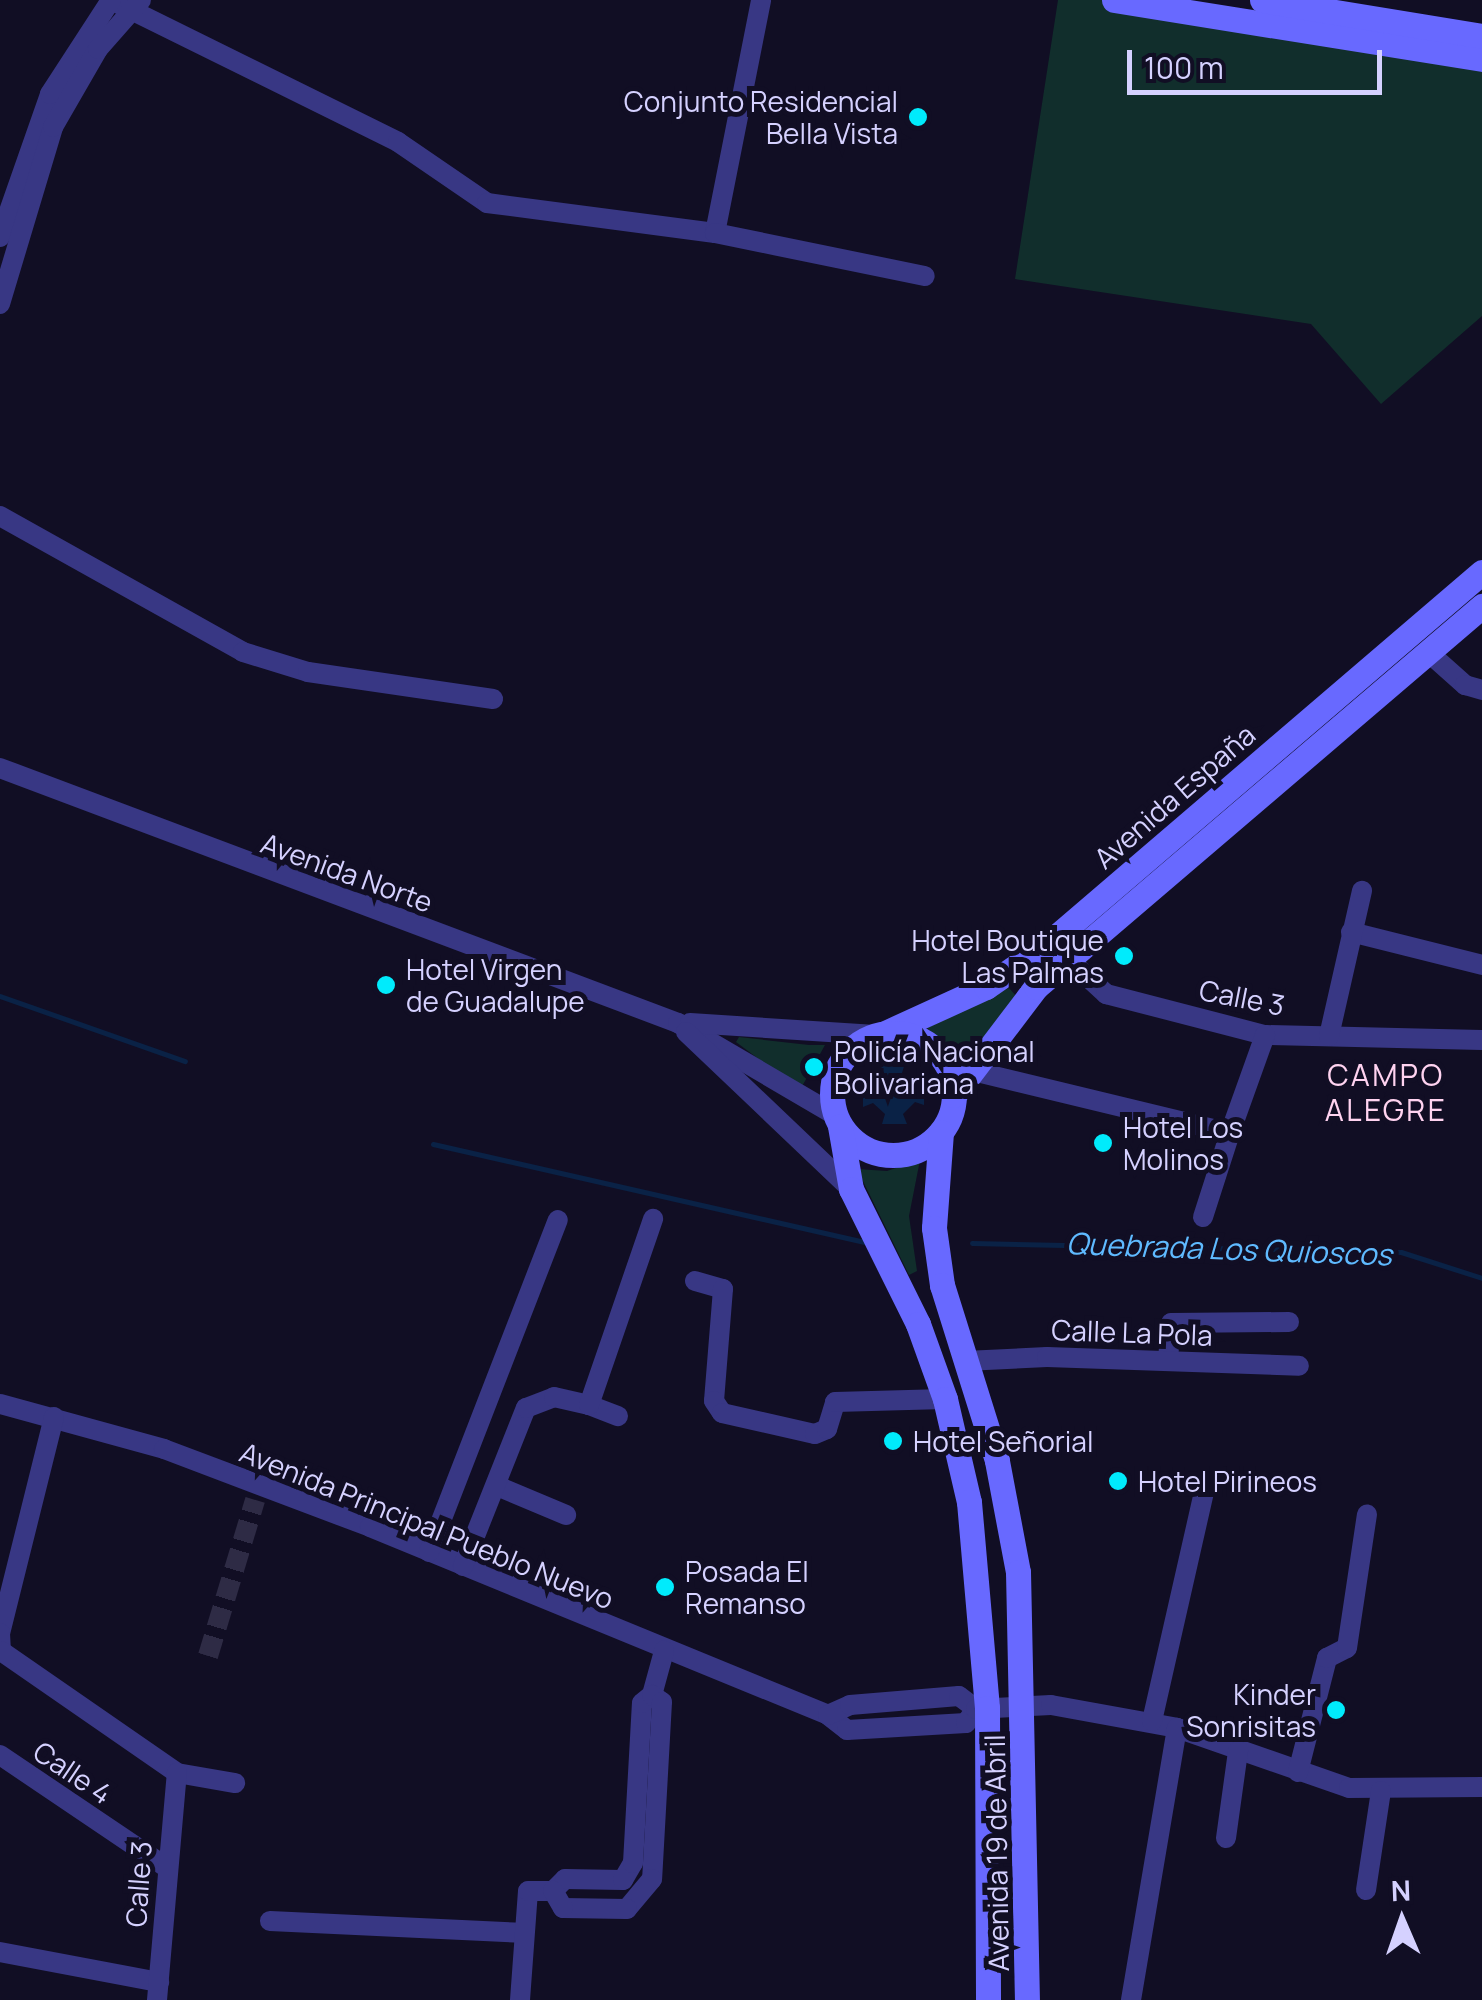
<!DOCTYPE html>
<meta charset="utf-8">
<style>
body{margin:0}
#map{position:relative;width:1482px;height:2000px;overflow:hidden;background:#110e24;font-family:Manrope,sans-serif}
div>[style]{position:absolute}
.green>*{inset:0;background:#112e2c}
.water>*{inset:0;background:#0a2246}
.stream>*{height:5px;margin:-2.5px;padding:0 2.5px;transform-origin:2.5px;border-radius:2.5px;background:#0a2246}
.street-tunnel>*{height:20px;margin-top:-10px;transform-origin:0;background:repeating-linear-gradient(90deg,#2e2b45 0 20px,transparent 0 30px)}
.street>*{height:20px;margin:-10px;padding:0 10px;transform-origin:10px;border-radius:10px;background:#383784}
.secondary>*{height:25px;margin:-12.5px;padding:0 12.5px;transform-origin:12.5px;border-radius:12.5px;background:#6869ff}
.secondary>.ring{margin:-12.5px;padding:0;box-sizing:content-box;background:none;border:25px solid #6869ff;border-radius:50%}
.dots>*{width:28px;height:28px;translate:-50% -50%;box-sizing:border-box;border:5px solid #110e24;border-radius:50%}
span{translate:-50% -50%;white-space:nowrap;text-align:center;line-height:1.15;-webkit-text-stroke:10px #110e24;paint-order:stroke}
.poi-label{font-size:28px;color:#d5d1ff}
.right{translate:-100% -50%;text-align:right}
.left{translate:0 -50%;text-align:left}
.street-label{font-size:28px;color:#d5d1ff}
.neighbourhood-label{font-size:30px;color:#ffd3f0;letter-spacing:2.5px}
.water-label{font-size:30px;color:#5fbaff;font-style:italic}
.north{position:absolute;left:1352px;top:1870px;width:100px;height:100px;-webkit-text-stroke:8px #110e24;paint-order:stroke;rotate:358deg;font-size:28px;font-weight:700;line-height:40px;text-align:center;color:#d5d1ff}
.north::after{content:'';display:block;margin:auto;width:35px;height:45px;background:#d5d1ff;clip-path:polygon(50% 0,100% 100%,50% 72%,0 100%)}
.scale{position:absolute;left:1127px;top:50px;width:255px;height:45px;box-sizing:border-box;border:5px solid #d5d1ff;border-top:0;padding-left:12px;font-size:30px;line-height:35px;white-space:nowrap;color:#d5d1ff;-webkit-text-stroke:8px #110e24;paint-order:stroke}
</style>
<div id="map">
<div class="green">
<i style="clip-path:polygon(1058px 0,1139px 0,1482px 53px,1482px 316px,1381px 404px,1311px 324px,1015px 279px)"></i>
<i style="clip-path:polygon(1009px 988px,1017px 997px,961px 1071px,957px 1055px,927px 1028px)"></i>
<i style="clip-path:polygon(739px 1037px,809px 1045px,825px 1045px,800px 1090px,736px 1042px)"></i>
<i style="clip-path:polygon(920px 1160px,909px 1216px,917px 1271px,909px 1275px,857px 1169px,887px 1171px)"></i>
</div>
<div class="water">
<i style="clip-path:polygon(905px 1063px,902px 1073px,914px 1084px,924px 1080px,924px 1105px,915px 1102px,903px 1114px,907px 1124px,882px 1124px,885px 1114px,873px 1103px,863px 1107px,863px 1082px,873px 1085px,884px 1073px,880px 1064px)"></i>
</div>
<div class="stream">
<i style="left:0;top:996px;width:196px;rotate:19.4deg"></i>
<i style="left:433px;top:1144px;width:447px;rotate:12.8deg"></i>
<i style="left:972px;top:1243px;width:429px;rotate:1.2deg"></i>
<i style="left:1401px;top:1252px;width:85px;rotate:17.8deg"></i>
</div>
<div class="street-tunnel">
<i style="left:208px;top:1656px;width:163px;rotate:-73.2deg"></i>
</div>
<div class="street">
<i style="left:111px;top:0;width:320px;rotate:26.3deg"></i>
<i style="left:398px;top:142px;width:108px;rotate:34.4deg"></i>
<i style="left:487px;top:203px;width:230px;rotate:7.5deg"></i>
<i style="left:715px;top:233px;width:237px;rotate:-78.8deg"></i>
<i style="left:715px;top:233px;width:214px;rotate:11.6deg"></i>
<i style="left:0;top:237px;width:151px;rotate:-70.7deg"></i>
<i style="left:50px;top:94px;width:112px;rotate:-57deg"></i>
<i style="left:0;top:304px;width:185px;rotate:-73.3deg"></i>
<i style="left:53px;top:127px;width:90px;rotate:-60deg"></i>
<i style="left:98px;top:49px;width:65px;rotate:-48.7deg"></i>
<i style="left:0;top:516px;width:278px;rotate:29.2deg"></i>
<i style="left:243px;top:652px;width:68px;rotate:17.1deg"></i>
<i style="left:308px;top:672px;width:187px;rotate:8.3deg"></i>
<i style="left:1428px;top:652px;width:50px;rotate:41.7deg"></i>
<i style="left:1465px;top:685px;width:18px;rotate:16deg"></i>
<i style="left:0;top:768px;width:724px;rotate:20.61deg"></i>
<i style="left:678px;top:1023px;width:182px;rotate:30.4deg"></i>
<i style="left:1351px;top:932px;width:135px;rotate:14.1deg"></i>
<i style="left:1068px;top:959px;width:52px;rotate:42.6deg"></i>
<i style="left:1106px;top:994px;width:164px;rotate:14.5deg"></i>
<i style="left:1265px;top:1035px;width:217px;rotate:1.3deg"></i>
<i style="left:690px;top:1023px;width:186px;rotate:3.7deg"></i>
<i style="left:686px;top:1032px;width:228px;rotate:43.6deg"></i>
<i style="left:1329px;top:1036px;width:149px;rotate:-77.2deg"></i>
<i style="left:973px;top:1071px;width:264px;rotate:13.6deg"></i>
<i style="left:1230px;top:1133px;width:104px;rotate:-70.3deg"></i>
<i style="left:1203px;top:1217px;width:88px;rotate:-72.2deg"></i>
<i style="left:695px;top:1281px;width:29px;rotate:16deg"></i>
<i style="left:723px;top:1289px;width:112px;rotate:94.6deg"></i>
<i style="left:714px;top:1401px;width:14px;rotate:56deg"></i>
<i style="left:722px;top:1413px;width:95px;rotate:12.7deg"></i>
<i style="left:815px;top:1434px;width:13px;rotate:-23deg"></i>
<i style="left:827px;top:1429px;width:28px;rotate:-73deg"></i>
<i style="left:835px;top:1402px;width:110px;rotate:-1.6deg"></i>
<i style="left:1168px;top:1359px;width:36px;rotate:-85deg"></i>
<i style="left:1171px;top:1323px;width:118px;rotate:-0.5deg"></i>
<i style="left:965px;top:1361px;width:82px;rotate:-2.8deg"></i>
<i style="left:1047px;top:1357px;width:252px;rotate:2deg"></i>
<i style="left:0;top:1404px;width:170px;rotate:15.3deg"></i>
<i style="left:164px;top:1449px;width:220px;rotate:20.7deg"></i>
<i style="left:370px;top:1527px;width:495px;rotate:22.3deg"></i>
<i style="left:828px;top:1715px;width:24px;rotate:38deg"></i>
<i style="left:847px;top:1730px;width:119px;rotate:-3.4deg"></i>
<i style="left:966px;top:1723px;width:17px;rotate:-54deg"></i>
<i style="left:589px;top:1405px;width:31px;rotate:21deg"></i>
<i style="left:54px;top:1417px;width:223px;rotate:104deg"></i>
<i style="left:0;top:1633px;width:18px;rotate:87deg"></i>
<i style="left:1px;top:1651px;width:214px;rotate:34.7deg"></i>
<i style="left:177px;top:1773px;width:59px;rotate:9.8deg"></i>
<i style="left:497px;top:1486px;width:75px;rotate:22.8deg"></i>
<i style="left:429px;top:1552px;width:356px;rotate:-68.8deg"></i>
<i style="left:463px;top:1566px;width:170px;rotate:-68.3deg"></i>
<i style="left:526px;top:1408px;width:30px;rotate:-21deg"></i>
<i style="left:554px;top:1397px;width:36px;rotate:13deg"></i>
<i style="left:589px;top:1405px;width:197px;rotate:-71deg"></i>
<i style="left:652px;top:1695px;width:46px;rotate:-74.7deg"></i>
<i style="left:828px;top:1715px;width:24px;rotate:-24deg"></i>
<i style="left:850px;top:1705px;width:109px;rotate:-4.7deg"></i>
<i style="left:959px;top:1696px;width:21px;rotate:37deg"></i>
<i style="left:976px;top:1709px;width:75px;rotate:-3.1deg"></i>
<i style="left:1051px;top:1705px;width:128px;rotate:10.3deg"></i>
<i style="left:1177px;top:1728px;width:182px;rotate:19.2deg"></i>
<i style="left:1349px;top:1788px;width:133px;rotate:-0.4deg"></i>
<i style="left:1152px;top:1721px;width:235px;rotate:-77.2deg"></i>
<i style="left:0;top:1755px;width:200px;rotate:34deg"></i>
<i style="left:1298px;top:1772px;width:118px;rotate:-75.7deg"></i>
<i style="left:1327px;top:1658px;width:22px;rotate:-27deg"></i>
<i style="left:1347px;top:1648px;width:135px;rotate:-81.5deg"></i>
<i style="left:1226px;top:1838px;width:88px;rotate:-82.1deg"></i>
<i style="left:1366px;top:1890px;width:100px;rotate:-81.4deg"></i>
<i style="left:270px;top:1921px;width:251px;rotate:2.7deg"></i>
<i style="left:0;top:1952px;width:162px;rotate:10.7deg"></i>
<i style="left:157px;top:2000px;width:228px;rotate:-85deg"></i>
<i style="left:520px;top:2000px;width:109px;rotate:-85.8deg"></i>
<i style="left:528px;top:1891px;width:25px"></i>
<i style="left:553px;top:1891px;width:17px;rotate:-45deg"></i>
<i style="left:565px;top:1879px;width:58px;rotate:1deg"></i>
<i style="left:623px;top:1880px;width:20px;rotate:-60deg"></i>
<i style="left:633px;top:1863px;width:160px;rotate:-86.8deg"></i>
<i style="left:642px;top:1703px;width:13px;rotate:-39deg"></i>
<i style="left:652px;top:1695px;width:12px;rotate:35deg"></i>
<i style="left:662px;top:1702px;width:177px;rotate:93.2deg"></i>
<i style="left:652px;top:1879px;width:39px;rotate:130deg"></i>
<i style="left:627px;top:1909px;width:64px;rotate:-179.1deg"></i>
<i style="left:563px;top:1908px;width:20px;rotate:-120deg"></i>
<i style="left:1131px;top:2000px;width:276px;rotate:-80.4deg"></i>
</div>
<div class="secondary">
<i style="left:1114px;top:0;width:373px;rotate:9.1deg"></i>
<i style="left:1262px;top:0;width:223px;rotate:9.3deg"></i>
<i style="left:885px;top:1033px;width:111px;rotate:-24.5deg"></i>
<i style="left:986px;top:987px;width:69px;rotate:-34.4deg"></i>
<i style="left:1043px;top:948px;width:578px;rotate:-40.58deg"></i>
<i class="ring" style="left:832px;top:1033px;width:97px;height:97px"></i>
<i style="left:954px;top:1095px;width:136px;rotate:-52.8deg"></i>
<i style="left:1036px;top:987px;width:587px;rotate:-40.51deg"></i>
<i style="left:840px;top:1126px;width:64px;rotate:80.1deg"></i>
<i style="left:851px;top:1189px;width:151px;rotate:63.6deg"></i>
<i style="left:918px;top:1324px;width:80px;rotate:70.2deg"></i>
<i style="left:945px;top:1399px;width:106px;rotate:76.9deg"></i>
<i style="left:969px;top:1502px;width:207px;rotate:85deg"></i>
<i style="left:987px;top:1708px;width:292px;rotate:89.8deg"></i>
<i style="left:941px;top:1132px;width:96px;rotate:94.2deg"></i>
<i style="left:934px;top:1228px;width:58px;rotate:82deg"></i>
<i style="left:942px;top:1285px;width:184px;rotate:72.6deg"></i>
<i style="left:997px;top:1461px;width:113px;rotate:79.3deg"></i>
<i style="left:1018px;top:1572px;width:428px;rotate:88.8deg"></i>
</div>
<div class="dots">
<i style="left:918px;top:117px;background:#00ebfc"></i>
<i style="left:1124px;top:956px;background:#00ebfc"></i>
<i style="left:386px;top:985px;background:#00ebfc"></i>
<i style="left:814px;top:1067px;background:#00ebfc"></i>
<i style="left:1103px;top:1143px;background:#00ebfc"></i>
<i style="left:893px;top:1441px;background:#00ebfc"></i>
<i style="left:1118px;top:1481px;background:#00ebfc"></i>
<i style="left:665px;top:1587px;background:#00ebfc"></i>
<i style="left:1336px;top:1710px;background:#00ebfc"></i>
</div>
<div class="poi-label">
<span class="right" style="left:898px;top:117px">Conjunto Residencial<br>Bella Vista</span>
<span class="right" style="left:1104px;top:956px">Hotel Boutique<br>Las Palmas</span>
<span class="left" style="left:406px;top:985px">Hotel Virgen<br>de Guadalupe</span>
<span class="left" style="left:834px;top:1067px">Policía Nacional<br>Bolivariana</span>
<span class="left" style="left:1123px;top:1143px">Hotel Los<br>Molinos</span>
<span class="left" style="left:913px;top:1441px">Hotel Señorial</span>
<span class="left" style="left:1138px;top:1481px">Hotel Pirineos</span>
<span class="left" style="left:685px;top:1587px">Posada El<br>Remanso</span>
<span class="right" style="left:1316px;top:1710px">Kinder<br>Sonrisitas</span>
</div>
<div class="street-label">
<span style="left:1174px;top:796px;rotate:-41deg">Avenida España</span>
<span style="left:347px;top:872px;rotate:20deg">Avenida Norte</span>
<span style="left:1242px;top:997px;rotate:11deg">Calle 3</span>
<span style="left:1132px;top:1332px;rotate:2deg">Calle La Pola</span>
<span style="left:427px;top:1525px;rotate:22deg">Avenida Principal Pueblo Nuevo</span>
<span style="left:73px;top:1772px;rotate:34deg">Calle 4</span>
<span style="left:996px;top:1853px;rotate:-91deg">Avenida 19 de Abril</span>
<span style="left:138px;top:1884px;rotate:-86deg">Calle 3</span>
</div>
<div class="neighbourhood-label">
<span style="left:1386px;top:1092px">CAMPO<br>ALEGRE</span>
</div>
<div class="water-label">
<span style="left:1229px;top:1249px;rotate:2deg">Quebrada Los Quioscos</span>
</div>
<div class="north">N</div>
<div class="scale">100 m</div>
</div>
